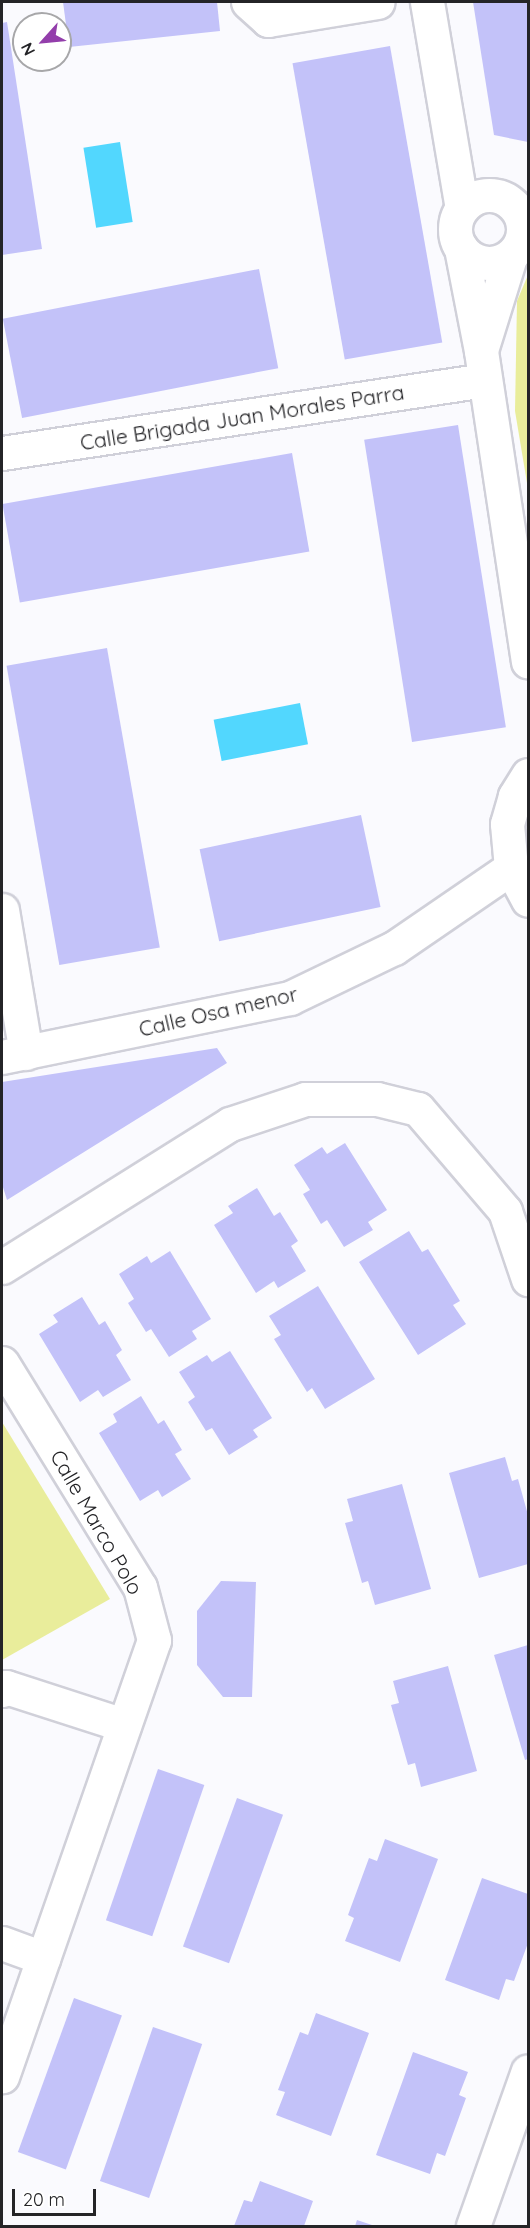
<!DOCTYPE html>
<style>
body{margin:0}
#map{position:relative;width:530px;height:2228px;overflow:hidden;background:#fafafe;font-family:Quicksand,sans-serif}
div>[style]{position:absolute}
.green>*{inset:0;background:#e9ed9b}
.water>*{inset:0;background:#52d7fe;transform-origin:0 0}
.building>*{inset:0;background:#c3c2f9;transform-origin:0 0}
.roads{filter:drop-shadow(2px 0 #d0d0d9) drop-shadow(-2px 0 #d0d0d9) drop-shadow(0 2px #d0d0d9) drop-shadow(0 -2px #d0d0d9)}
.minor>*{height:33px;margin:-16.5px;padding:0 16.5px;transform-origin:16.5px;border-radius:16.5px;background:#fff}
.minor>.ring{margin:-16.5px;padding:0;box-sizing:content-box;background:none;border:33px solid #fff;border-radius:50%}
span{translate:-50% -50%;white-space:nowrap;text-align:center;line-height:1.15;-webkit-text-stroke:4.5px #fff;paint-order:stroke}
.street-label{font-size:21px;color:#242427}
.frame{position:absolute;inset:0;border:3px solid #242427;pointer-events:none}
.north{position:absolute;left:12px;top:12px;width:60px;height:60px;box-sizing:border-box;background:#fff;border:2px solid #a7a7a9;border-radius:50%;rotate:243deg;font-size:16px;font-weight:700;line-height:24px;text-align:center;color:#242427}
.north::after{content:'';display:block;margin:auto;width:21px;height:27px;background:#933eab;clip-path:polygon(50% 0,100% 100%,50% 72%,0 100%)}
.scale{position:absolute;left:12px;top:2189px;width:84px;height:27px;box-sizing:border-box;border:3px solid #242427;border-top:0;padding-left:8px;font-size:18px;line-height:21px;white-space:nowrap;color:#242427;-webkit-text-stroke:4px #fff;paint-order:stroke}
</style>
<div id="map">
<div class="green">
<i style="clip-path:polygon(528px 275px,528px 489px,515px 411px,517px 301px)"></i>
<i style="clip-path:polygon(2px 1422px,110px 1599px,2px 1660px)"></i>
</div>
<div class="water">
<i style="left:120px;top:142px;width:81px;height:37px;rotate:81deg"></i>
<i style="left:300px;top:703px;width:42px;height:88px;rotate:79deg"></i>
</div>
<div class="building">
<i style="clip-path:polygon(63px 2px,217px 2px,220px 31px,69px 47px)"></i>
<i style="clip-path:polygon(473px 2px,528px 2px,528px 142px,494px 135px)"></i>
<i style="clip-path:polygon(7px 22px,42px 249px,2px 255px,2px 23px)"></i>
<i style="left:390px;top:46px;width:301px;height:99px;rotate:80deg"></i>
<i style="left:259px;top:269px;width:101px;height:261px;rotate:79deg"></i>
<i style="left:458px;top:425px;width:306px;height:95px;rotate:81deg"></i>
<i style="left:292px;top:453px;width:100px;height:294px;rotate:80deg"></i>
<i style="left:107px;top:648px;width:304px;height:102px;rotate:80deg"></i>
<i style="left:361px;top:815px;width:94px;height:165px;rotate:78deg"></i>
<i style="clip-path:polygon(217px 1048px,227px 1063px,7px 1200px,2px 1184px,2px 1082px)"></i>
<i style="clip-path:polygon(345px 1143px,387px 1210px,368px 1222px,373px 1230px,344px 1247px,327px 1220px,321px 1224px,303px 1194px,310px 1190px,294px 1165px,322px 1147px,327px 1154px)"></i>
<i style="clip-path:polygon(257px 1188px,274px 1216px,280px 1212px,298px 1241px,291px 1246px,306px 1271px,278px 1288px,274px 1281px,256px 1293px,214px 1225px,233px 1213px,228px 1206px)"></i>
<i style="clip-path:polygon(409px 1231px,422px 1252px,428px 1249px,460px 1301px,453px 1305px,466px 1324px,418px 1355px,359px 1262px)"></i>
<i style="clip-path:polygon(170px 1251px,211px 1319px,192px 1331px,197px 1339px,169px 1357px,151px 1329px,146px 1332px,128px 1303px,134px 1299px,119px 1274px,147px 1256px,151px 1263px)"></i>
<i style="clip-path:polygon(318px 1286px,375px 1379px,325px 1409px,312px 1388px,307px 1392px,274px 1339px,281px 1335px,269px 1316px)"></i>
<i style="clip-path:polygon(82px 1297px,99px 1325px,105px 1321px,122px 1350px,116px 1355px,131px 1380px,103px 1397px,98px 1390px,80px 1402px,39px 1334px,58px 1322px,53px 1315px)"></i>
<i style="clip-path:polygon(230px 1351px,272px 1418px,253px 1430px,258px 1437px,229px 1455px,212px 1428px,206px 1431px,188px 1402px,195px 1397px,179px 1372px,207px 1355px,212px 1362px)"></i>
<i style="clip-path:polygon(141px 1396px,158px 1424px,164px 1420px,182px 1450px,175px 1454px,191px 1479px,162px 1497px,158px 1490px,140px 1501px,99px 1433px,117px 1422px,113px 1414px)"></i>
<i style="clip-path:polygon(505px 1457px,512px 1481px,518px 1479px,528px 1515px,528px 1564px,479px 1578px,449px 1473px)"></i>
<i style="clip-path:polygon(402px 1484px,431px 1589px,375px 1605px,368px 1581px,362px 1583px,345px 1523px,353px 1521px,347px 1499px)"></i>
<i style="clip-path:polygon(221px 1581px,256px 1582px,252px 1697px,223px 1697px,197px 1665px,197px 1611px)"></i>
<i style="clip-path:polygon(528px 1645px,528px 1759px,525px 1760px,494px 1655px)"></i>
<i style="clip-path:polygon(448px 1666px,477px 1771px,421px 1787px,415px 1763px,408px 1765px,391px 1705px,399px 1703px,393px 1681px)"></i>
<i style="left:158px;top:1769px;width:49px;height:160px;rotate:19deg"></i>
<i style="left:237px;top:1798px;width:49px;height:158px;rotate:20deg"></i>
<i style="clip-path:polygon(385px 1839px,438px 1859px,400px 1962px,345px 1941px,354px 1918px,348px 1915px,369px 1858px,377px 1861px)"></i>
<i style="clip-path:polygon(482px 1878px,528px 1894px,528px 1943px,514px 1981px,506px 1979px,499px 2000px,445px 1980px)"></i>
<i style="left:74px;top:1998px;width:51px;height:164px;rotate:20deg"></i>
<i style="clip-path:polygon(316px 2013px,369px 2033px,331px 2136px,276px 2115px,285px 2092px,278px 2090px,300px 2032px,308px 2035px)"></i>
<i style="left:153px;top:2027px;width:52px;height:163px;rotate:19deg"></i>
<i style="clip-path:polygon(413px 2052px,468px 2072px,459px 2095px,466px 2098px,445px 2156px,437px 2153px,430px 2174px,376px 2155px)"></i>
<i style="clip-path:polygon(260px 2181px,313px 2201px,304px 2226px,234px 2226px,244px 2200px,252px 2202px)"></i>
<i style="clip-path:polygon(357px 2220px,375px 2226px,355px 2226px)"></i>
</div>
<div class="roads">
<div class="minor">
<i style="left:248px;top:2px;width:27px;rotate:42deg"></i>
<i style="left:268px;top:20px;width:111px;rotate:-9.3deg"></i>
<i style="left:427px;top:2px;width:209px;rotate:80.4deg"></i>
<i class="ring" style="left:455px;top:195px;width:35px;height:35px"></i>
<i style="left:461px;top:248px;width:105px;rotate:79deg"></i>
<i style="left:481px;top:351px;width:314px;rotate:81.4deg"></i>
<i style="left:482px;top:347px;width:94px;rotate:-72.7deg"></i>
<i style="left:2px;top:453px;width:487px;rotate:-8.6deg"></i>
<i style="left:528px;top:775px;width:25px;rotate:122deg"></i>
<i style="left:515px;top:796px;width:29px;rotate:106deg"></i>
<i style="left:507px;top:824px;width:44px;rotate:84.8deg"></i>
<i style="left:511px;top:868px;width:36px;rotate:62deg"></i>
<i style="left:2px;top:910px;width:145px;rotate:80.5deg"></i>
<i style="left:2px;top:1057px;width:294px;rotate:-11.6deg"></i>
<i style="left:290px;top:998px;width:115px;rotate:-25.7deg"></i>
<i style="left:394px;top:948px;width:142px;rotate:-34.4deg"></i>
<i style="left:2px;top:1267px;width:269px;rotate:-32.1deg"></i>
<i style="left:230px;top:1124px;width:79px;rotate:-18.4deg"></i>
<i style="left:305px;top:1099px;width:72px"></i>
<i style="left:377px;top:1099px;width:42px;rotate:13.7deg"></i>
<i style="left:418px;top:1109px;width:134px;rotate:49.5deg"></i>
<i style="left:505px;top:1211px;width:72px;rotate:71.3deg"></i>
<i style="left:2px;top:1363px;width:263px;rotate:58.4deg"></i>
<i style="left:140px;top:1587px;width:55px;rotate:75.2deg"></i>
<i style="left:154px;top:1640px;width:462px;rotate:109.2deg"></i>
<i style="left:2px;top:1690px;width:5px;rotate:-37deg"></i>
<i style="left:6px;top:1687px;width:124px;rotate:17.9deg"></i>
<i style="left:2px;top:1943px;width:44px;rotate:20.1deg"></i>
<i style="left:473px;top:2226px;width:164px;rotate:-70.5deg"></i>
</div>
</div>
<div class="street-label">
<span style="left:242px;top:417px;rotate:-9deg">Calle Brigada Juan Morales Parra</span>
<span style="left:218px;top:1011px;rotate:-13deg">Calle Osa menor</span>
<span style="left:97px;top:1522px;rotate:60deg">Calle Marco Polo</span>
</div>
<div class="frame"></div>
<div class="north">N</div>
<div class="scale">20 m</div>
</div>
